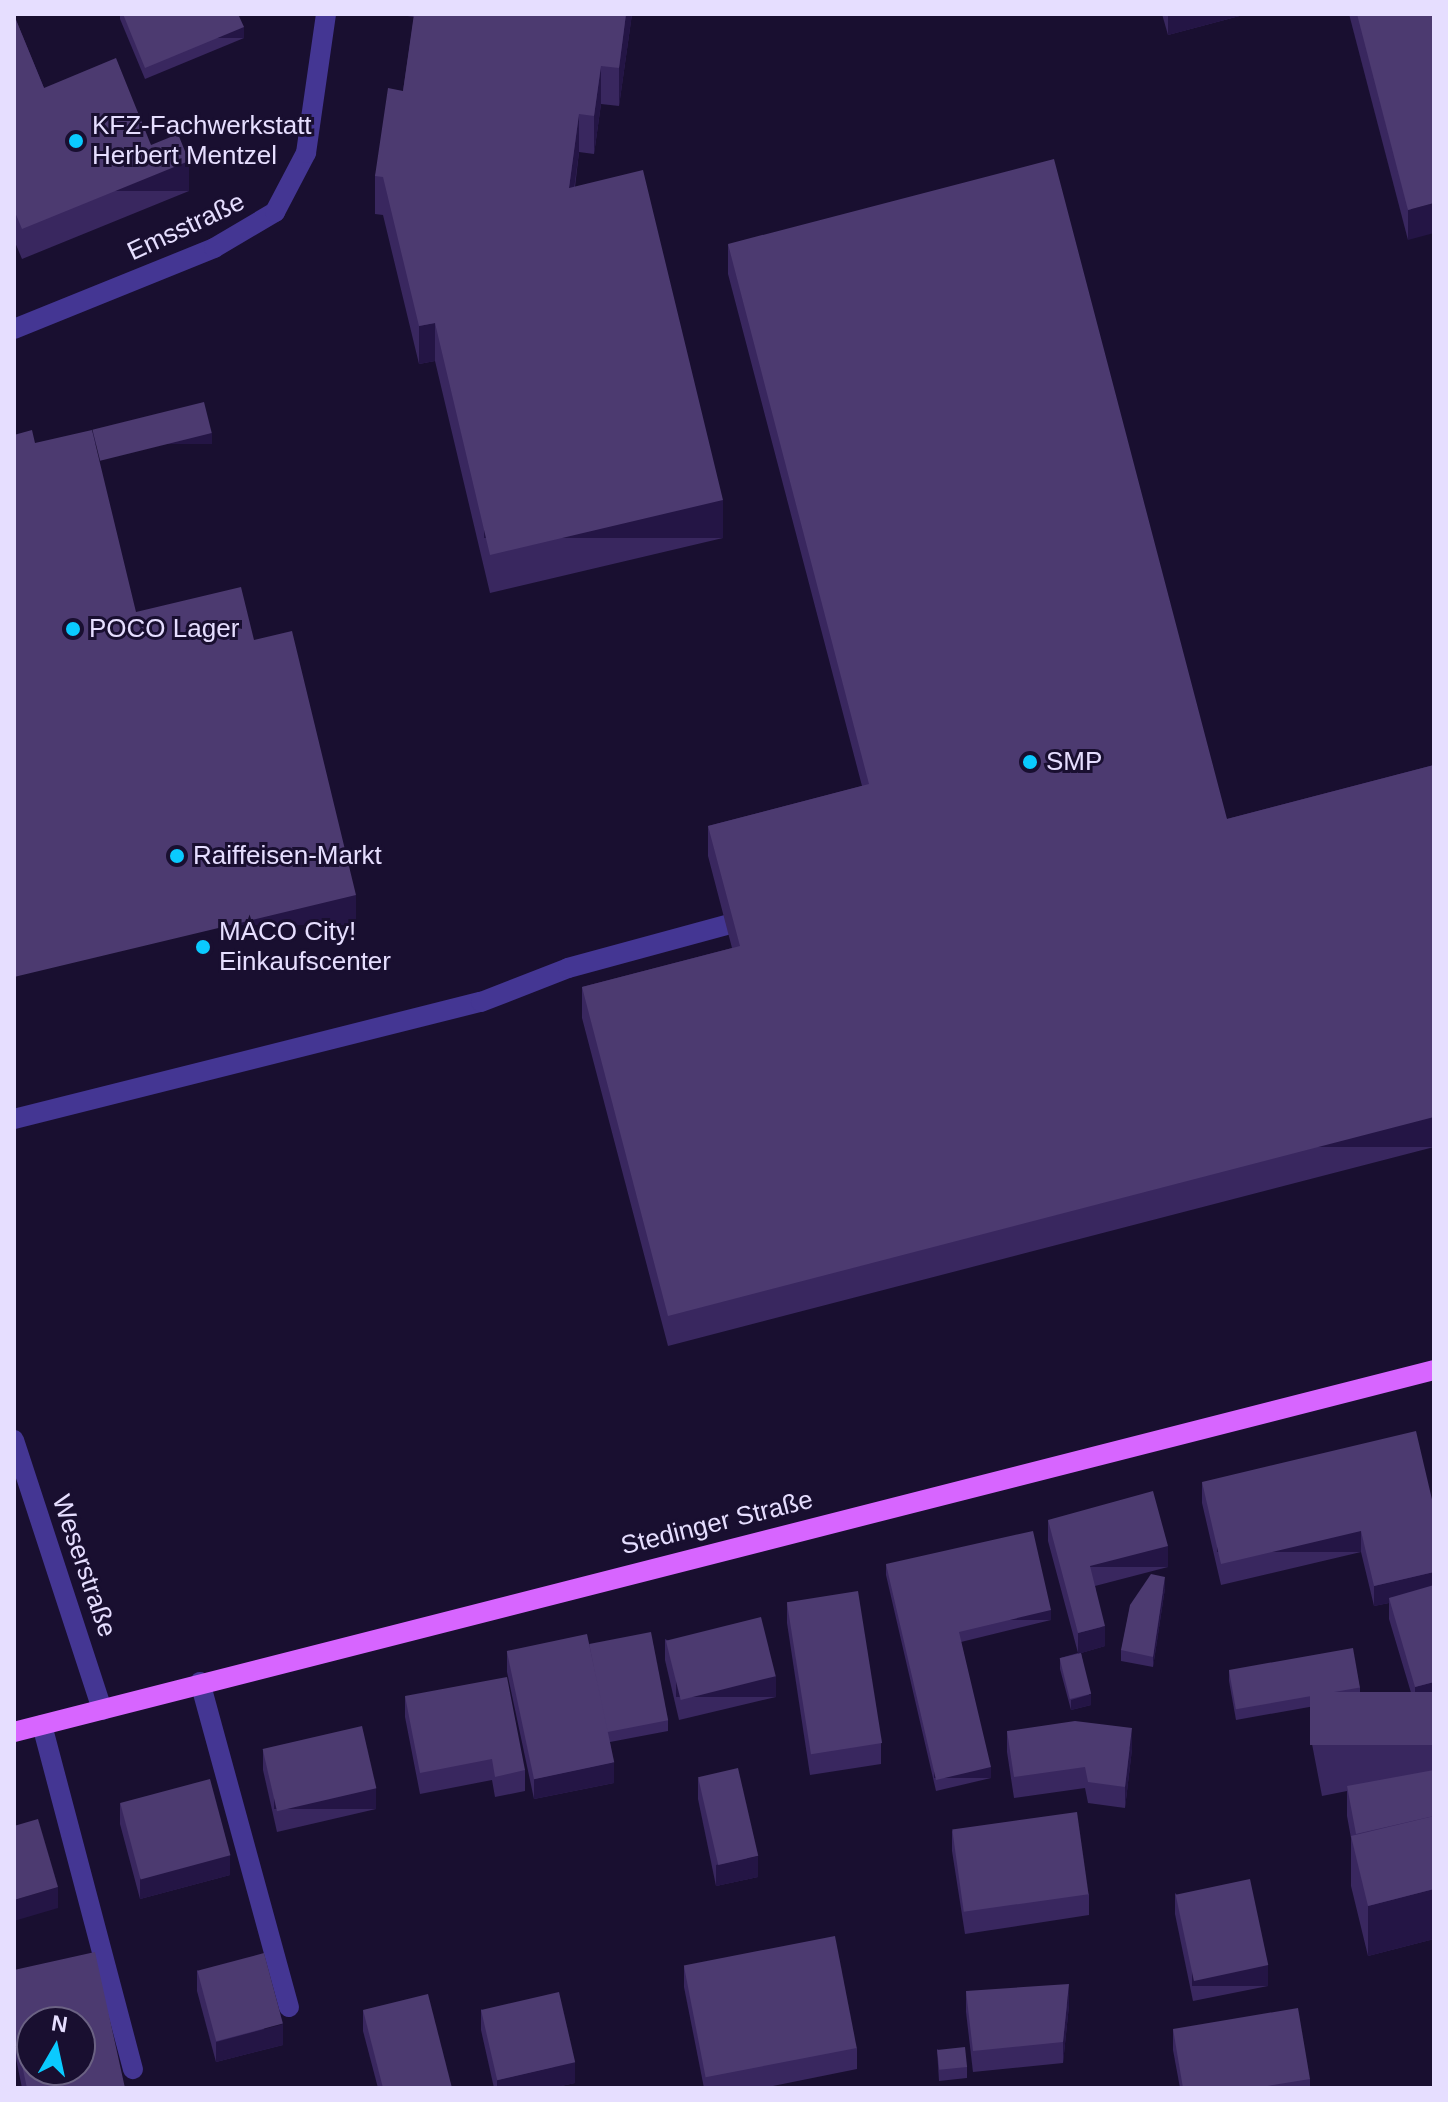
<!DOCTYPE html>
<meta charset="utf-8">
<style>
body{margin:0}
#map{position:relative;width:1448px;height:2102px;overflow:hidden;background:#190f30;font-family:Arial,sans-serif}
div>[style]{position:absolute}
.minor>*{height:20px;margin:-10px;padding:0 10px;transform-origin:10px;border-radius:10px;background:#443693}
.major>*{height:20px;margin:-10px;padding:0 10px;transform-origin:10px;border-radius:10px;background:#d765ff}
.wall>*{inset:0;background:#39275f}
.shaded-wall>*{inset:0;background:#241545;transform-origin:0 0}
.building>*{inset:0;background:#4c3a70;transform-origin:0 0}
.dots>*{width:22px;height:22px;translate:-50% -50%;box-sizing:border-box;border:4px solid #190f30;border-radius:50%}
span{translate:-50% -50%;white-space:nowrap;text-align:center;line-height:1.15;-webkit-text-stroke:6px #190f30;paint-order:stroke}
.poi-label{font-size:26px;color:#e6deff}
.left{translate:0 -50%;text-align:left}
.street-label{font-size:26px;color:#e6deff}
.frame{position:absolute;inset:0;border:16px solid #e6deff;pointer-events:none}
.north{position:absolute;left:16px;top:2006px;width:80px;height:80px;box-sizing:border-box;background:#190f30;border:2px solid #6b6283;border-radius:50%;rotate:9deg;font-size:22px;font-weight:700;line-height:32px;text-align:center;color:#e6deff}
.north::after{content:'';display:block;margin:auto;width:28px;height:36px;background:#0acaff;clip-path:polygon(50% 0,100% 100%,50% 72%,0 100%)}
</style>
<div id="map">
<div class="minor">
<i style="left:14px;top:329px;width:216px;rotate:-22deg"></i>
<i style="left:214px;top:248px;width:71px;rotate:-30.5deg"></i>
<i style="left:275px;top:212px;width:67px;rotate:-62.3deg"></i>
<i style="left:306px;top:153px;width:140px;rotate:-81.8deg"></i>
<i style="left:14px;top:1119px;width:481px;rotate:-14.1deg"></i>
<i style="left:481px;top:1002px;width:93px;rotate:-21.3deg"></i>
<i style="left:568px;top:968px;width:164px;rotate:-15.2deg"></i>
<i style="left:14px;top:1440px;width:284px;rotate:71.9deg"></i>
<i style="left:200px;top:1682px;width:337px;rotate:74.7deg"></i>
<i style="left:42px;top:1725px;width:356px;rotate:75.2deg"></i>
</div>
<div class="major">
<i style="left:14px;top:1732px;width:1465px;rotate:-14.3deg"></i>
</div>
<div class="wall">
<i style="clip-path:polygon(120px 14px,238px 14px,244px 38px,145px 79px,120px 19px)"></i>
<i style="clip-path:polygon(401px 14px,632px 14px,619px 106px,601px 104px,594px 154px,579px 152px,575px 187px,723px 538px,490px 593px,435px 361px,419px 364px,383px 215px,375px 214px,375px 176px,403px 91px,414px 17px,401px 15px)"></i>
<i style="clip-path:polygon(1162px 14px,1247px 14px,1168px 35px)"></i>
<i style="clip-path:polygon(1349px 14px,1434px 14px,1408px 240px)"></i>
<i style="clip-path:polygon(14px 15px,44px 88px,151px 145px,189px 191px,22px 259px,14px 240px)"></i>
<i style="clip-path:polygon(728px 244px,1227px 819px,1434px 765px,1434px 1147px,668px 1346px,582px 1018px,582px 987px,732px 948px,708px 856px,708px 826px,862px 786px,728px 274px)"></i>
<i style="clip-path:polygon(1202px 1482px,1434px 1508px,1434px 1939px,1368px 1956px,1351px 1886px,1351px 1838px,1347px 1816px,1347px 1791px,1322px 1796px,1312px 1744px,1312px 1714px,1412px 1696px,1389px 1619px,1389px 1603px,1374px 1606px,1361px 1552px,1221px 1585px,1202px 1503px)"></i>
<i style="clip-path:polygon(1048px 1520px,1168px 1567px,1095px 1586px,1105px 1646px,1081px 1653px,1091px 1705px,1071px 1710px,1060px 1669px,1060px 1658px,1078px 1653px,1048px 1541px)"></i>
<i style="clip-path:polygon(886px 1564px,1051px 1620px,961px 1642px,991px 1778px,936px 1791px,886px 1575px)"></i>
<i style="clip-path:polygon(1165px 1588px,1153px 1667px,1121px 1661px,1121px 1650px)"></i>
<i style="clip-path:polygon(787px 1602px,881px 1743px,881px 1764px,810px 1775px,787px 1623px)"></i>
<i style="clip-path:polygon(665px 1639px,776px 1697px,679px 1720px,665px 1660px)"></i>
<i style="clip-path:polygon(589px 1644px,668px 1720px,668px 1731px,610px 1742px,614px 1783px,534px 1799px,507px 1672px,507px 1651px)"></i>
<i style="clip-path:polygon(1229px 1670px,1360px 1687px,1360px 1698px,1236px 1720px,1229px 1681px)"></i>
<i style="clip-path:polygon(405px 1696px,525px 1770px,525px 1791px,495px 1797px,492px 1780px,420px 1794px,405px 1717px)"></i>
<i style="clip-path:polygon(1007px 1731px,1132px 1749px,1125px 1808px,1088px 1803px,1085px 1788px,1014px 1798px,1007px 1752px)"></i>
<i style="clip-path:polygon(263px 1749px,376px 1809px,277px 1832px,263px 1770px)"></i>
<i style="clip-path:polygon(698px 1778px,758px 1877px,716px 1886px,698px 1799px)"></i>
<i style="clip-path:polygon(120px 1803px,230px 1875px,140px 1899px,120px 1824px)"></i>
<i style="clip-path:polygon(952px 1831px,1089px 1894px,1089px 1915px,965px 1934px,952px 1851px)"></i>
<i style="clip-path:polygon(1175px 1893px,1268px 1986px,1193px 2001px,1175px 1914px)"></i>
<i style="clip-path:polygon(684px 1967px,857px 2048px,857px 2069px,763px 2088px,704px 2088px,684px 1987px)"></i>
<i style="clip-path:polygon(14px 1970px,125px 2088px,22px 2088px,14px 2049px)"></i>
<i style="clip-path:polygon(197px 1970px,283px 2045px,216px 2062px,197px 1991px)"></i>
<i style="clip-path:polygon(966px 1991px,1069px 2005px,1063px 2063px,973px 2072px,966px 2012px)"></i>
<i style="clip-path:polygon(481px 2009px,575px 2083px,552px 2088px,494px 2088px,481px 2030px)"></i>
<i style="clip-path:polygon(363px 2010px,452px 2088px,378px 2088px,363px 2031px)"></i>
<i style="clip-path:polygon(1173px 2029px,1310px 2079px,1310px 2088px,1180px 2088px,1173px 2050px)"></i>
<i style="clip-path:polygon(937px 2049px,967px 2067px,967px 2078px,939px 2081px)"></i>
</div>
<div class="shaded-wall">
<i style="clip-path:polygon(626px 14px,632px 14px,619px 106px,619px 68px)"></i>
<i style="clip-path:polygon(1168px 14px,1247px 14px,1168px 35px)"></i>
<i style="left:244px;top:27px;width:11px;height:107px;rotate:90deg"></i>
<i style="clip-path:polygon(601px 66px,601px 104px,594px 154px,594px 116px)"></i>
<i style="clip-path:polygon(579px 114px,579px 152px,569px 226px,569px 188px)"></i>
<i style="left:189px;top:161px;width:30px;height:180px;rotate:90deg"></i>
<i style="clip-path:polygon(1434px 203px,1434px 233px,1408px 240px,1408px 210px)"></i>
<i style="clip-path:polygon(435px 323px,435px 361px,419px 364px,419px 326px)"></i>
<i style="left:212px;top:433px;width:11px;height:121px;rotate:90deg"></i>
<i style="left:723px;top:500px;width:38px;height:239px;rotate:90deg"></i>
<i style="left:356px;top:895px;width:30px;height:352px;rotate:90deg"></i>
<i style="left:1434px;top:1117px;width:30px;height:791px;rotate:90deg"></i>
<i style="left:1361px;top:1531px;width:21px;height:144px;rotate:90deg"></i>
<i style="left:1168px;top:1546px;width:21px;height:81px;rotate:90deg"></i>
<i style="clip-path:polygon(1434px 1572px,1434px 1592px,1389px 1598px,1389px 1603px,1374px 1606px,1374px 1586px)"></i>
<i style="clip-path:polygon(1165px 1577px,1165px 1588px,1153px 1667px,1153px 1657px)"></i>
<i style="left:1051px;top:1610px;width:10px;height:95px;rotate:90deg"></i>
<i style="clip-path:polygon(1105px 1626px,1105px 1646px,1078px 1654px,1078px 1633px)"></i>
<i style="left:776px;top:1676px;width:21px;height:100px;rotate:90deg"></i>
<i style="clip-path:polygon(1434px 1682px,1434px 1702px,1415px 1708px,1415px 1687px)"></i>
<i style="clip-path:polygon(1091px 1694px,1091px 1705px,1071px 1710px,1071px 1700px)"></i>
<i style="clip-path:polygon(1132px 1728px,1132px 1749px,1125px 1808px,1125px 1787px)"></i>
<i style="clip-path:polygon(614px 1762px,614px 1783px,534px 1799px,534px 1779px)"></i>
<i style="left:991px;top:1767px;width:11px;height:57px;rotate:90deg"></i>
<i style="left:376px;top:1788px;width:21px;height:102px;rotate:90deg"></i>
<i style="clip-path:polygon(230px 1855px,230px 1875px,140px 1899px,140px 1878px)"></i>
<i style="clip-path:polygon(758px 1856px,758px 1877px,716px 1886px,716px 1865px)"></i>
<i style="clip-path:polygon(58px 1887px,58px 1908px,14px 1921px,14px 1900px)"></i>
<i style="clip-path:polygon(1434px 1889px,1434px 1939px,1368px 1956px,1368px 1906px)"></i>
<i style="left:1268px;top:1965px;width:21px;height:76px;rotate:90deg"></i>
<i style="clip-path:polygon(1069px 1984px,1069px 2005px,1063px 2063px,1063px 2042px)"></i>
<i style="clip-path:polygon(283px 2024px,283px 2045px,216px 2062px,216px 2042px)"></i>
<i style="clip-path:polygon(575px 2062px,575px 2083px,552px 2088px,497px 2088px,497px 2080px)"></i>
</div>
<div class="building">
<i style="clip-path:polygon(123px 14px,238px 14px,244px 27px,145px 68px)"></i>
<i style="clip-path:polygon(414px 14px,626px 14px,619px 68px,601px 66px,594px 116px,579px 114px,569px 188px,643px 170px,723px 500px,490px 555px,435px 323px,419px 326px,383px 177px,375px 176px,388px 88px,403px 91px)"></i>
<i style="clip-path:polygon(1357px 14px,1434px 14px,1434px 203px,1408px 210px)"></i>
<i style="clip-path:polygon(14px 15px,44px 88px,116px 58px,151px 145px,178px 134px,189px 161px,22px 229px,14px 210px)"></i>
<i style="clip-path:polygon(1054px 159px,1227px 819px,1434px 765px,1434px 1117px,668px 1316px,582px 987px,740px 946px,708px 826px,869px 784px,728px 244px)"></i>
<i style="left:204px;top:402px;width:32px;height:115px;rotate:76deg"></i>
<i style="clip-path:polygon(32px 430px,35px 443px,92px 430px,136px 612px,241px 587px,254px 640px,292px 631px,356px 895px,14px 977px,14px 435px)"></i>
<i style="clip-path:polygon(1416px 1431px,1434px 1508px,1434px 1572px,1374px 1586px,1361px 1531px,1221px 1564px,1202px 1482px)"></i>
<i style="clip-path:polygon(1153px 1491px,1168px 1546px,1090px 1566px,1105px 1626px,1078px 1633px,1048px 1520px)"></i>
<i style="clip-path:polygon(1033px 1531px,1051px 1610px,959px 1632px,991px 1767px,936px 1780px,886px 1564px)"></i>
<i style="clip-path:polygon(1151px 1574px,1165px 1577px,1153px 1657px,1121px 1650px,1130px 1605px)"></i>
<i style="clip-path:polygon(1434px 1585px,1434px 1682px,1415px 1687px,1389px 1598px)"></i>
<i style="left:858px;top:1591px;width:154px;height:72px;rotate:81deg"></i>
<i style="left:761px;top:1617px;width:61px;height:98px;rotate:76deg"></i>
<i style="left:651px;top:1632px;width:90px;height:63px;rotate:79deg"></i>
<i style="left:587px;top:1634px;width:131px;height:82px;rotate:78deg"></i>
<i style="left:1353px;top:1648px;width:40px;height:126px;rotate:80deg"></i>
<i style="left:1081px;top:1653px;width:42px;height:22px;rotate:76deg"></i>
<i style="clip-path:polygon(507px 1677px,525px 1770px,495px 1777px,492px 1759px,420px 1773px,405px 1696px)"></i>
<i style="left:1434px;top:1692px;width:53px;height:124px;rotate:90deg"></i>
<i style="clip-path:polygon(1075px 1721px,1132px 1728px,1125px 1787px,1088px 1782px,1085px 1767px,1014px 1777px,1007px 1731px)"></i>
<i style="left:362px;top:1726px;width:64px;height:102px;rotate:77deg"></i>
<i style="left:738px;top:1768px;width:90px;height:41px;rotate:77deg"></i>
<i style="clip-path:polygon(1434px 1770px,1434px 1816px,1356px 1834px,1347px 1786px)"></i>
<i style="left:210px;top:1779px;width:79px;height:93px;rotate:75deg"></i>
<i style="left:1077px;top:1812px;width:83px;height:126px;rotate:82deg"></i>
<i style="clip-path:polygon(1434px 1816px,1434px 1889px,1368px 1906px,1351px 1836px)"></i>
<i style="clip-path:polygon(38px 1819px,58px 1887px,14px 1900px,14px 1826px)"></i>
<i style="left:1250px;top:1879px;width:88px;height:76px;rotate:78deg"></i>
<i style="left:835px;top:1936px;width:114px;height:154px;rotate:79deg"></i>
<i style="clip-path:polygon(evenodd,95px 1952px,125px 2088px,27px 2088px,14px 2028px,14px 1970px,95px 1952px,32px 2022px,80px 2022px,80px 2070px,32px 2070px,32px 2022px)"></i>
<i style="left:264px;top:1953px;width:73px;height:69px;rotate:75deg"></i>
<i style="clip-path:polygon(1069px 1984px,1063px 2042px,973px 2051px,966px 1991px)"></i>
<i style="left:559px;top:1992px;width:72px;height:80px;rotate:77deg"></i>
<i style="clip-path:polygon(428px 1994px,452px 2088px,383px 2088px,363px 2010px)"></i>
<i style="clip-path:polygon(1298px 2008px,1310px 2079px,1255px 2088px,1183px 2088px,1173px 2029px)"></i>
<i style="left:965px;top:2047px;width:20px;height:28px;rotate:84deg"></i>
</div>
<div class="dots">
<i style="left:76px;top:141px;background:#0acaff"></i>
<i style="left:73px;top:629px;background:#0acaff"></i>
<i style="left:1030px;top:762px;background:#0acaff"></i>
<i style="left:177px;top:856px;background:#0acaff"></i>
<i style="left:203px;top:947px;background:#0acaff"></i>
</div>
<div class="poi-label">
<span class="left" style="left:92px;top:141px">KFZ-Fachwerkstatt<br>Herbert Mentzel</span>
<span class="left" style="left:89px;top:629px">POCO Lager</span>
<span class="left" style="left:1046px;top:762px">SMP</span>
<span class="left" style="left:193px;top:856px">Raiffeisen-Markt</span>
<span class="left" style="left:219px;top:947px">MACO City!<br>Einkaufscenter</span>
</div>
<div class="street-label">
<span style="left:186px;top:227px;rotate:-25deg">Emsstraße</span>
<span style="left:717px;top:1523px;rotate:-14deg">Stedinger Straße</span>
<span style="left:84px;top:1566px;rotate:71deg">Weserstraße</span>
</div>
<div class="frame"></div>
<div class="north">N</div>
</div>
